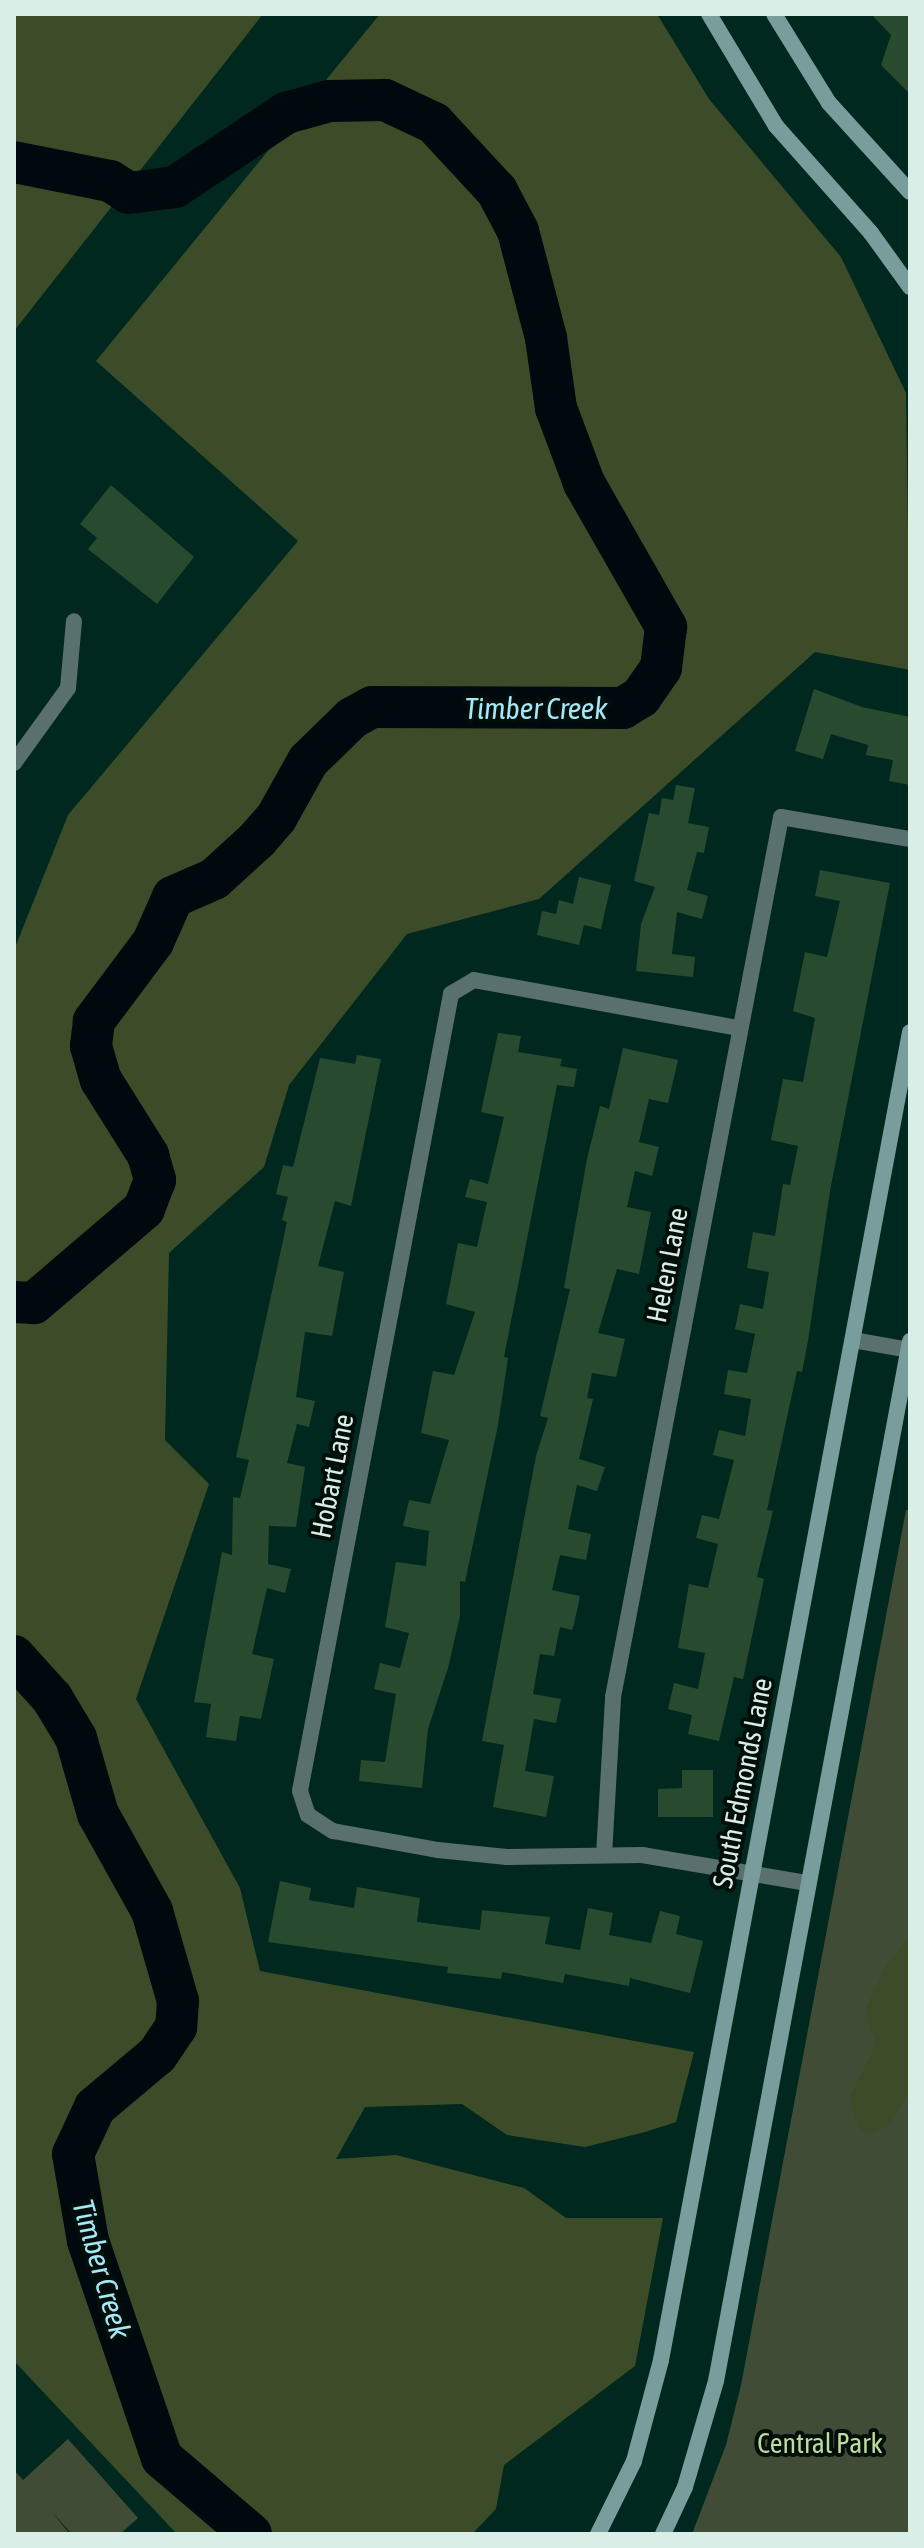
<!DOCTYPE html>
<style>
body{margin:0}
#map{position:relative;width:924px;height:2548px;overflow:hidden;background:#00281e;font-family:"Asap Condensed",sans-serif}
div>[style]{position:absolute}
.green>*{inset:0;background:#414c36}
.forest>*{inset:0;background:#3c4c28}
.river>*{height:42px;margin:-21px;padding:0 21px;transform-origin:21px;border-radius:21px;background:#00090d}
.building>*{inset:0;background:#284b30}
.minor>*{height:16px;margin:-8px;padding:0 8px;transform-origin:8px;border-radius:8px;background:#59706f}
.secondary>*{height:16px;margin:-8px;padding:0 8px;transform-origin:8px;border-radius:8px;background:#789d9c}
span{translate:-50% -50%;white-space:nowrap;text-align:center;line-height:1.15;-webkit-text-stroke:8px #020e09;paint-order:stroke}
.street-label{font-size:28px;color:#d9eee6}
.park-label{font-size:28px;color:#bddc9c}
.water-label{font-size:30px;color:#a4e9f9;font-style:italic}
.frame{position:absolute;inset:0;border:16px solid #d9eee6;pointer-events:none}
</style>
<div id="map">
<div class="green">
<i style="clip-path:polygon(906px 1510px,910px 1510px,910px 2534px,692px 2534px,726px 2445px,741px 2385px)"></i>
<i style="clip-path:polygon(68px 2439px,138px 2518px,120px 2534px,72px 2534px,51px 2511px,70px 2534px,14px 2534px,14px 2470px,23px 2480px)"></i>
</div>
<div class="forest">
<i style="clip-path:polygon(14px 14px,263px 14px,14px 331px)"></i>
<i style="clip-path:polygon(380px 14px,657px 14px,709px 99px,841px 257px,906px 393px,910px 670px,815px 652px,539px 899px,407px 934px,289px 1085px,264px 1167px,169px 1253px,165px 1440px,209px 1484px,136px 1699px,240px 1888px,260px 1971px,694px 2052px,676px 2122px,645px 2132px,585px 2147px,507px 2135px,462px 2104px,365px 2107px,336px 2159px,396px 2155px,524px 2188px,566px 2218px,663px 2218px,635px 2366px,504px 2465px,496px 2509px,472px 2534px,177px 2534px,14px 2361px,14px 950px,68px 815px,298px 541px,96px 361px)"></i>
<i style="clip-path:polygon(910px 1936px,910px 2090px,890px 2125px,872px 2133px,859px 2129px,849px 2098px,876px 2045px,865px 2010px,886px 1966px)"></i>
</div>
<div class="river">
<i style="left:14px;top:162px;width:98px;rotate:11.2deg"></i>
<i style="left:110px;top:181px;width:22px;rotate:32deg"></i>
<i style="left:129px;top:193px;width:46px;rotate:-7.4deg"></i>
<i style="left:175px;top:187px;width:133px;rotate:-33.7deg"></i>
<i style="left:286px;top:113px;width:45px;rotate:-15.6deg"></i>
<i style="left:329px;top:101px;width:56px;rotate:-1deg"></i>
<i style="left:385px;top:100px;width:54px;rotate:25.1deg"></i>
<i style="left:434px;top:123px;width:93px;rotate:47.2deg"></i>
<i style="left:497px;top:191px;width:45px;rotate:62.3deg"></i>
<i style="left:518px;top:231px;width:111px;rotate:75.3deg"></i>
<i style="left:546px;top:338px;width:71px;rotate:81.9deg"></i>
<i style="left:556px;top:408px;width:80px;rotate:69.5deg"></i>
<i style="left:584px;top:483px;width:166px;rotate:60.3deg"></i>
<i style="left:666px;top:627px;width:41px;rotate:97deg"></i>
<i style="left:661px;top:668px;width:35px;rotate:125deg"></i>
<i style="left:641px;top:697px;width:21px;rotate:149deg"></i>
<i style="left:623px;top:708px;width:251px;rotate:-179.8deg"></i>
<i style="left:372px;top:707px;width:23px;rotate:151deg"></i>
<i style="left:352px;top:718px;width:62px;rotate:135.7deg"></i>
<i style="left:308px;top:761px;width:65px;rotate:119.3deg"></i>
<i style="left:276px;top:818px;width:28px;rotate:131deg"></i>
<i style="left:258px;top:839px;width:59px;rotate:137.7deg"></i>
<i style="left:214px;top:879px;width:45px;rotate:156.3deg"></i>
<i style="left:173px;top:897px;width:49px;rotate:114deg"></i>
<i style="left:153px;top:942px;width:99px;rotate:126.8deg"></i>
<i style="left:94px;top:1021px;width:25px;rotate:97deg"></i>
<i style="left:91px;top:1046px;width:35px;rotate:74deg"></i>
<i style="left:101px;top:1080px;width:89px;rotate:57.9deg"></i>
<i style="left:148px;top:1155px;width:26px;rotate:74deg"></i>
<i style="left:155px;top:1180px;width:31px;rotate:111deg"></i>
<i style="left:144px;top:1209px;width:145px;rotate:139.5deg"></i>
<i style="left:34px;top:1303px;width:20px;rotate:-177deg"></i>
<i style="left:14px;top:1656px;width:57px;rotate:47.9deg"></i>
<i style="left:52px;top:1698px;width:47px;rotate:59deg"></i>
<i style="left:76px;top:1738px;width:79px;rotate:73.9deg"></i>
<i style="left:98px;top:1814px;width:111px;rotate:60.9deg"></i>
<i style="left:152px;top:1911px;width:94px;rotate:73.9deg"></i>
<i style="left:178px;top:2001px;width:26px;rotate:94deg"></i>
<i style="left:176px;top:2027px;width:34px;rotate:124deg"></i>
<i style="left:157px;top:2055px;width:81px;rotate:140deg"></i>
<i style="left:95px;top:2107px;width:52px;rotate:115.1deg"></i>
<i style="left:73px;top:2154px;width:88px;rotate:80.2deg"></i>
<i style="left:88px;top:2241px;width:229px;rotate:71.2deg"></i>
<i style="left:162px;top:2458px;width:117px;rotate:40.5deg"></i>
</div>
<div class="building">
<i style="clip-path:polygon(871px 14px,910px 14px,910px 94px,881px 65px,891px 35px)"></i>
<i style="clip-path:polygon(111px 485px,194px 557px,157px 604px,88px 549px,97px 538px,80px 524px)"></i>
<i style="clip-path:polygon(814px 689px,862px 707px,910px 717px,910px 785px,889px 781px,893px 760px,866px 755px,868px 745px,831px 734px,823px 759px,795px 751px)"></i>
<i style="clip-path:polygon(676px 785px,695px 788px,688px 823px,709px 827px,704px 853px,697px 852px,687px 890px,708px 896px,702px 919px,677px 912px,672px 954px,695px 957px,693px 977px,636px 971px,641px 924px,655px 887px,634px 881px,649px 813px,659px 815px,662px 798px,673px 800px)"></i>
<i style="clip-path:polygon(820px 870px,890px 883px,830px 1191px,808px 1341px,802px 1372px,797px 1371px,767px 1510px,773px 1511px,757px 1577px,764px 1579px,743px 1679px,734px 1677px,719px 1741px,688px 1734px,692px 1715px,668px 1709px,674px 1683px,698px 1689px,705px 1653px,678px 1648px,689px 1584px,708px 1588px,718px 1544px,696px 1538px,702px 1515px,719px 1519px,734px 1460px,713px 1455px,719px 1430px,745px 1436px,751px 1399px,724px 1394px,728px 1370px,747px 1373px,755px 1334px,735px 1329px,740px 1304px,763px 1309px,769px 1272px,747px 1268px,753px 1232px,775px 1236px,783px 1184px,790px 1185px,798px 1146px,771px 1140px,783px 1079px,803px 1082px,815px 1018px,793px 1011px,805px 952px,827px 957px,840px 901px,815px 896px)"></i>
<i style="clip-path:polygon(579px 877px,611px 885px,601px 929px,584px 925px,579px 945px,537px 935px,542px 911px,556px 914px,559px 900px,573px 904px)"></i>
<i style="clip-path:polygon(498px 1033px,521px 1036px,518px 1052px,562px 1059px,560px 1066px,577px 1069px,574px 1087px,557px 1085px,504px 1357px,508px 1358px,498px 1425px,465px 1582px,460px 1581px,460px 1616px,448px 1668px,428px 1729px,422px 1788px,359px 1781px,361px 1760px,385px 1762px,396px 1694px,374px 1689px,380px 1663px,400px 1668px,409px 1633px,385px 1627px,396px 1562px,426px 1566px,429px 1531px,403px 1526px,409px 1500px,430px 1504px,449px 1440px,421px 1433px,433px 1371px,454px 1375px,475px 1312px,446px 1304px,458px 1243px,477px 1247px,487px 1202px,465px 1197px,470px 1179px,488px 1184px,504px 1117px,481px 1112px)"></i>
<i style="clip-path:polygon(623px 1048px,678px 1060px,668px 1103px,649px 1099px,639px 1142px,659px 1147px,652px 1176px,635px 1171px,627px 1207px,651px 1212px,639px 1274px,617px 1269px,598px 1333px,625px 1339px,616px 1377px,592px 1373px,587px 1398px,593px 1399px,579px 1459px,605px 1467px,597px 1491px,577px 1485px,568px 1529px,591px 1534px,586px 1560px,560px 1555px,552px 1590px,580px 1596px,574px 1624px,572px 1630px,560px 1627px,554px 1656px,540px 1654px,533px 1694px,561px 1699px,556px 1723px,534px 1719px,525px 1771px,554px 1776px,546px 1817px,493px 1807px,504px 1745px,482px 1741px,536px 1456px,548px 1418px,540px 1416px,570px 1289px,564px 1288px,587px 1159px,600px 1106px,609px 1109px)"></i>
<i style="clip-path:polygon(357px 1055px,381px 1059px,351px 1206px,335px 1201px,318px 1266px,344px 1272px,332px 1336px,305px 1332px,296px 1397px,315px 1401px,309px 1427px,297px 1424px,287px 1463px,305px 1467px,296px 1527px,269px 1526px,268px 1564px,291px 1569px,285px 1593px,267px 1588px,252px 1654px,274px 1659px,261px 1719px,240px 1716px,236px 1741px,206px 1737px,211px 1704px,194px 1702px,222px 1552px,232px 1555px,233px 1497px,240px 1498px,249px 1460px,236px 1457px,287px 1222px,282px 1220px,288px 1197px,276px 1194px,283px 1165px,293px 1167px,320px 1058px,355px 1064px)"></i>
<i style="clip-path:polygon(682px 1770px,713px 1770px,713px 1817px,658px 1817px,658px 1789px,682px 1788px)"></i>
<i style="clip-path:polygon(280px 1881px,311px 1888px,309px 1900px,354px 1908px,357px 1887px,420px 1898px,417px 1922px,480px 1930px,482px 1910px,550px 1917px,545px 1944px,580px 1950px,588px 1908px,613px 1913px,609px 1935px,651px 1943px,660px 1911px,680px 1916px,676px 1934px,703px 1941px,690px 1993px,630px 1978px,629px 1986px,565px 1974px,563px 1983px,502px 1972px,501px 1979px,447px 1973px,448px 1967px,268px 1942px)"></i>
</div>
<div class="minor">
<i style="left:14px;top:763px;width:92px;rotate:-54.2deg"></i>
<i style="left:68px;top:688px;width:67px;rotate:-84.9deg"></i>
<i style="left:738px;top:1028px;width:268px;rotate:-169.7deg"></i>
<i style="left:474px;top:980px;width:27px;rotate:149deg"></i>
<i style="left:451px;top:994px;width:811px;rotate:100.73deg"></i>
<i style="left:300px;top:1791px;width:25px;rotate:72deg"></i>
<i style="left:308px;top:1815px;width:30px;rotate:33deg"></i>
<i style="left:333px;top:1831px;width:107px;rotate:10.3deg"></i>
<i style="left:438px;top:1850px;width:69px;rotate:5.8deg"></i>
<i style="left:507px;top:1857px;width:135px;rotate:-0.8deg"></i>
<i style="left:642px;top:1855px;width:168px;rotate:9.6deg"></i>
<i style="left:853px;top:1340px;width:58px;rotate:10deg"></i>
<i style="left:604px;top:1855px;width:158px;rotate:-86.7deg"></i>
<i style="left:613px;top:1697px;width:896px;rotate:-79.19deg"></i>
<i style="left:781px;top:817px;width:131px;rotate:9.7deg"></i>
</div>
<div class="secondary">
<i style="left:709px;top:14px;width:131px;rotate:59.1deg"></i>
<i style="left:776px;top:126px;width:143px;rotate:48.4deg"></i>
<i style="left:871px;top:233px;width:67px;rotate:54.2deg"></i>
<i style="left:774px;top:14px;width:105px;rotate:58.3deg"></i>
<i style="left:829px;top:103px;width:120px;rotate:47.7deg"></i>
<i style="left:598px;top:2534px;width:81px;rotate:-63.7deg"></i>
<i style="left:634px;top:2461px;width:105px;rotate:-75deg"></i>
<i style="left:661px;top:2360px;width:1351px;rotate:-79.38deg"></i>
<i style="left:663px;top:2534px;width:52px;rotate:-64.9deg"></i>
<i style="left:685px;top:2487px;width:110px;rotate:-73.7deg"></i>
<i style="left:716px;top:2381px;width:1058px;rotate:-79.43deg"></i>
</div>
<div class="street-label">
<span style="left:667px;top:1265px;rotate:-79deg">Helen Lane</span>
<span style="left:332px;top:1476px;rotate:-79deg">Hobart Lane</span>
<span style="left:742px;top:1783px;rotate:-79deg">South Edmonds Lane</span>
</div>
<div class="park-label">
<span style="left:820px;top:2443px">Central Park</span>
</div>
<div class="water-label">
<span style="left:536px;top:708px">Timber Creek</span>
<span style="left:102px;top:2269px;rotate:74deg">Timber Creek</span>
</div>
<div class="frame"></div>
</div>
